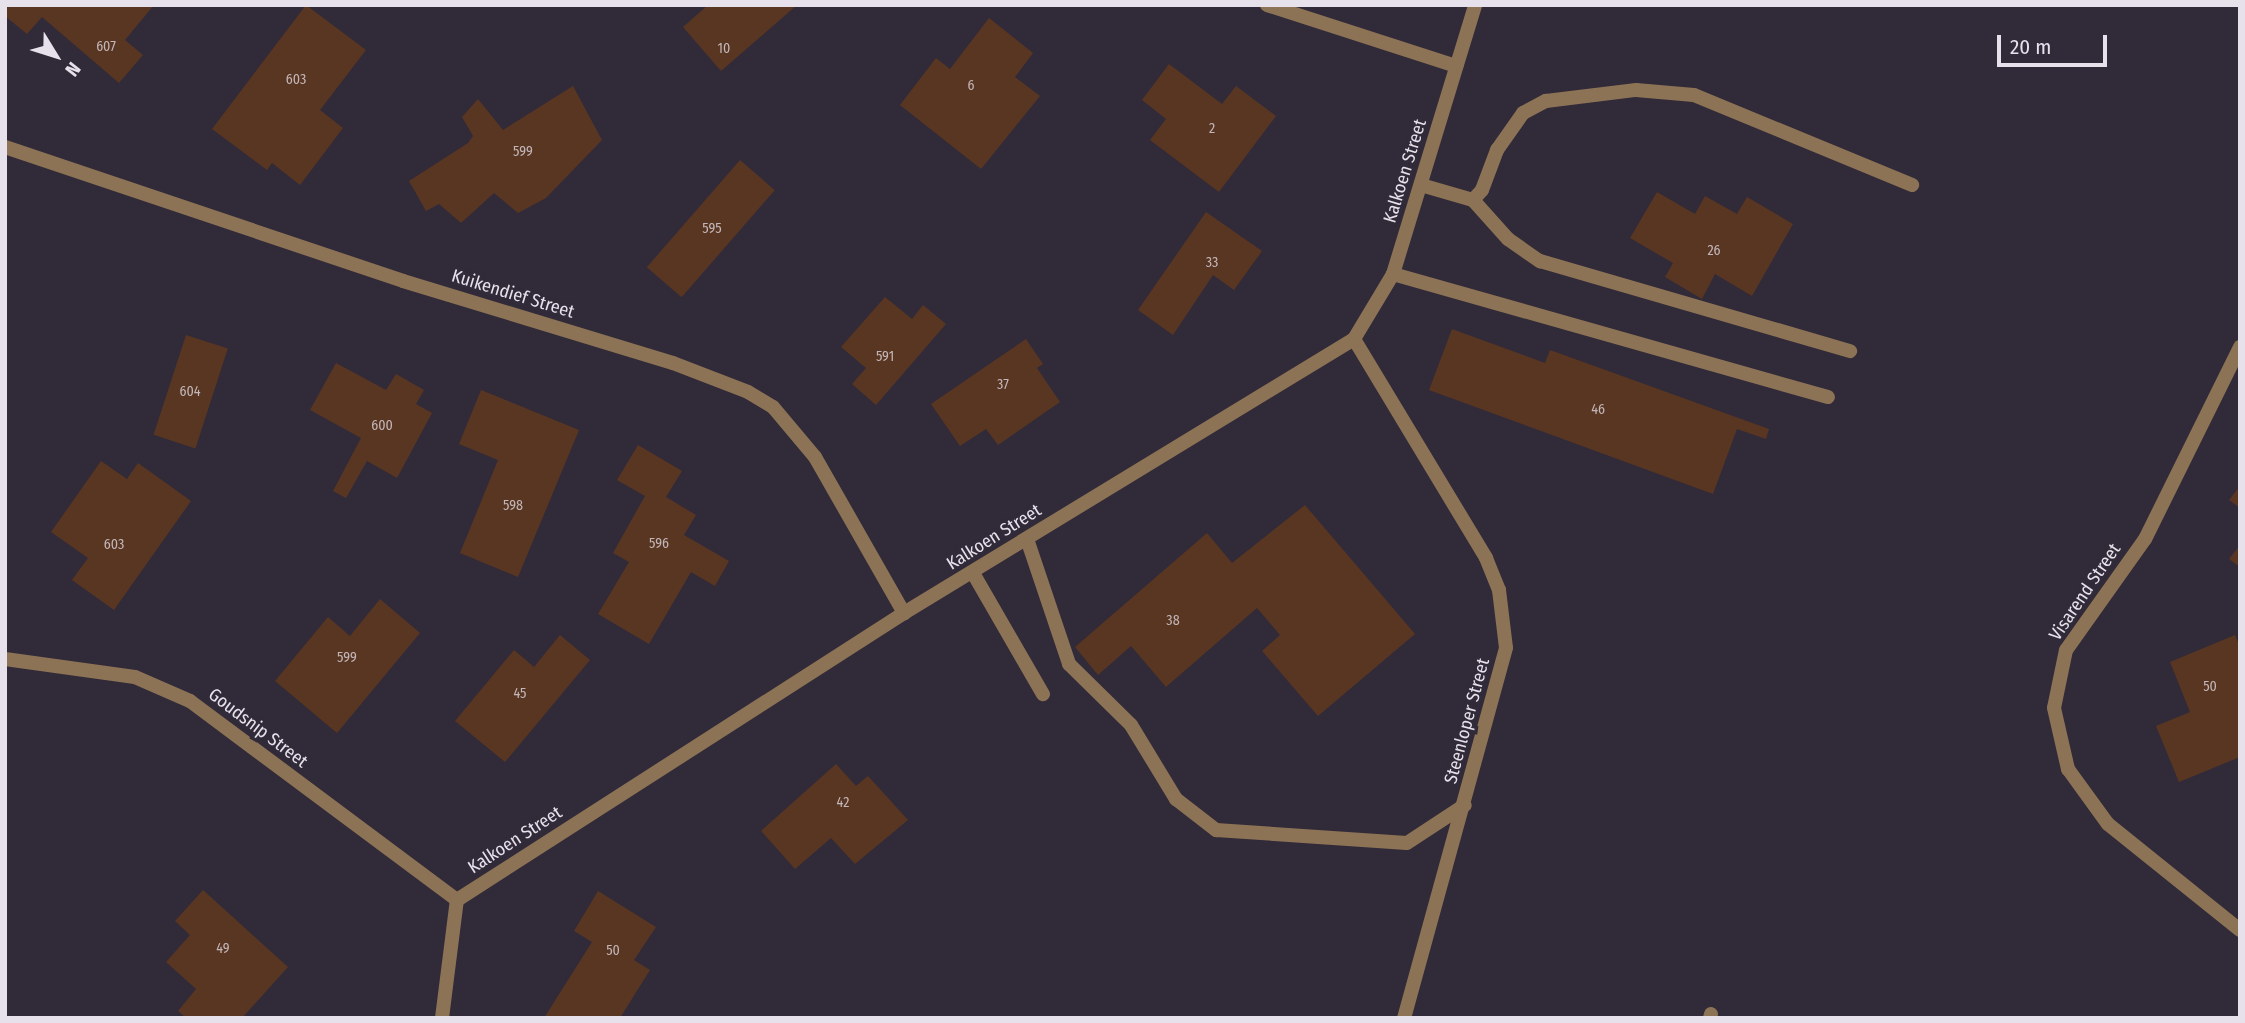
<!DOCTYPE html>
<style>
body{margin:0}
#map{position:relative;width:2245px;height:1023px;overflow:hidden;background:#312a38;font-family:"Fira Sans Condensed",sans-serif}
div>[style]{position:absolute}
.building>*{inset:0;background:#593622;transform-origin:0 0}
.street>*{height:14px;margin:-7px;padding:0 7px;transform-origin:7px;border-radius:7px;background:#8d7355}
span{translate:-50% -50%;white-space:nowrap;text-align:center;line-height:1.15;-webkit-text-stroke:7px #312a38;paint-order:stroke}
.number-label{font-size:14px;color:#c3b6b9}
.number-label span{-webkit-text-stroke-width:0}
.street-label{font-size:18px;color:#e6e1eb}
.frame{position:absolute;inset:0;border:7px solid #e6e1eb;pointer-events:none}
.north{position:absolute;left:21px;top:21px;width:70px;height:70px;-webkit-text-stroke:5px #312a38;paint-order:stroke;rotate:128deg;font-size:19px;font-weight:700;line-height:28px;text-align:center;color:#e6e1eb}
.north::after{content:'';display:block;margin:auto;width:24px;height:32px;background:#e6e1eb;clip-path:polygon(50% 0,100% 100%,50% 72%,0 100%)}
.scale{position:absolute;left:1997px;top:35px;width:110px;height:32px;box-sizing:border-box;border:4px solid #e6e1eb;border-top:0;padding-left:9px;font-size:21px;line-height:24px;white-space:nowrap;color:#e6e1eb;-webkit-text-stroke:5px #312a38;paint-order:stroke}
</style>
<div id="map">
<div class="building">
<i style="clip-path:polygon(5px 5px,154px 5px,125px 40px,143px 55px,119px 83px,42px 17px,27px 34px,5px 16px)"></i>
<i style="clip-path:polygon(306px 5px,366px 50px,320px 110px,343px 128px,300px 185px,272px 163px,267px 170px,212px 129px)"></i>
<i style="clip-path:polygon(708px 5px,797px 5px,721px 71px,683px 27px)"></i>
<i style="clip-path:polygon(989px 18px,1033px 53px,1015px 77px,1040px 96px,981px 169px,900px 105px,936px 58px,950px 69px)"></i>
<i style="clip-path:polygon(1169px 64px,1222px 104px,1236px 86px,1276px 116px,1219px 192px,1150px 140px,1166px 119px,1142px 100px)"></i>
<i style="clip-path:polygon(573px 86px,602px 140px,546px 198px,518px 213px,494px 193px,461px 223px,439px 204px,426px 211px,409px 181px,468px 143px,473px 136px,462px 117px,478px 99px,503px 130px)"></i>
<i style="left:740px;top:160px;width:46px;height:142px;rotate:41deg"></i>
<i style="clip-path:polygon(1657px 192px,1695px 214px,1705px 196px,1737px 214px,1747px 197px,1793px 224px,1752px 296px,1715px 274px,1702px 299px,1665px 277px,1673px 263px,1630px 238px)"></i>
<i style="clip-path:polygon(1206px 212px,1262px 251px,1234px 290px,1213px 275px,1173px 335px,1138px 310px)"></i>
<i style="clip-path:polygon(885px 297px,912px 319px,923px 305px,946px 324px,876px 405px,852px 384px,866px 368px,841px 347px)"></i>
<i style="clip-path:polygon(1452px 329px,1545px 363px,1550px 350px,1769px 429px,1766px 439px,1737px 429px,1713px 494px,1429px 390px)"></i>
<i style="left:186px;top:335px;width:44px;height:105px;rotate:18deg"></i>
<i style="clip-path:polygon(1026px 339px,1043px 364px,1037px 368px,1060px 402px,998px 445px,986px 429px,960px 446px,931px 404px)"></i>
<i style="clip-path:polygon(336px 363px,386px 390px,396px 374px,424px 390px,416px 404px,432px 413px,397px 478px,367px 461px,346px 498px,333px 491px,361px 438px,310px 410px)"></i>
<i style="clip-path:polygon(481px 390px,579px 430px,518px 577px,460px 553px,498px 460px,459px 444px)"></i>
<i style="clip-path:polygon(638px 445px,682px 471px,666px 497px,696px 515px,684px 535px,729px 561px,715px 586px,691px 572px,649px 644px,598px 614px,629px 562px,613px 553px,645px 496px,617px 480px)"></i>
<i style="clip-path:polygon(101px 461px,127px 479px,138px 463px,191px 501px,114px 610px,72px 580px,88px 558px,51px 532px)"></i>
<i style="clip-path:polygon(2240px 486px,2240px 508px,2229px 500px)"></i>
<i style="clip-path:polygon(1305px 505px,1415px 634px,1318px 716px,1262px 651px,1280px 635px,1257px 608px,1166px 687px,1131px 646px,1098px 675px,1075px 647px,1207px 533px,1232px 563px)"></i>
<i style="clip-path:polygon(2240px 545px,2240px 567px,2229px 559px)"></i>
<i style="clip-path:polygon(380px 599px,420px 633px,337px 733px,275px 681px,328px 617px,350px 636px)"></i>
<i style="clip-path:polygon(560px 635px,590px 660px,505px 762px,455px 721px,514px 650px,534px 667px)"></i>
<i style="clip-path:polygon(2235px 635px,2240px 647px,2240px 757px,2179px 782px,2156px 726px,2190px 712px,2170px 662px)"></i>
<i style="clip-path:polygon(836px 764px,856px 786px,868px 776px,908px 820px,855px 864px,831px 838px,795px 869px,761px 831px)"></i>
<i style="clip-path:polygon(203px 890px,288px 967px,242px 1018px,186px 1018px,178px 1011px,196px 989px,166px 962px,190px 935px,175px 921px)"></i>
<i style="clip-path:polygon(598px 891px,656px 927px,634px 960px,650px 970px,620px 1018px,544px 1018px,592px 942px,574px 931px)"></i>
</div>
<div class="street">
<i style="left:1267px;top:5px;width:199px;rotate:17.9deg"></i>
<i style="left:5px;top:147px;width:420px;rotate:18.6deg"></i>
<i style="left:403px;top:281px;width:282px;rotate:16.9deg"></i>
<i style="left:673px;top:363px;width:80px;rotate:21.1deg"></i>
<i style="left:748px;top:392px;width:29px;rotate:31deg"></i>
<i style="left:773px;top:407px;width:65px;rotate:50deg"></i>
<i style="left:815px;top:457px;width:180px;rotate:60.3deg"></i>
<i style="left:1421px;top:185px;width:54px;rotate:16.1deg"></i>
<i style="left:1473px;top:200px;width:13px;rotate:-48deg"></i>
<i style="left:1482px;top:190px;width:43px;rotate:-69.4deg"></i>
<i style="left:1497px;top:150px;width:45px;rotate:-54.9deg"></i>
<i style="left:1523px;top:113px;width:26px;rotate:-28deg"></i>
<i style="left:1546px;top:101px;width:91px;rotate:-7deg"></i>
<i style="left:1636px;top:90px;width:58px;rotate:4.9deg"></i>
<i style="left:1694px;top:95px;width:236px;rotate:22.4deg"></i>
<i style="left:1473px;top:200px;width:52px;rotate:48.1deg"></i>
<i style="left:1508px;top:239px;width:39px;rotate:35deg"></i>
<i style="left:1540px;top:261px;width:323px;rotate:16.2deg"></i>
<i style="left:1393px;top:274px;width:452px;rotate:15.8deg"></i>
<i style="left:1354px;top:339px;width:256px;rotate:58.9deg"></i>
<i style="left:1486px;top:558px;width:35px;rotate:68deg"></i>
<i style="left:1499px;top:590px;width:58px;rotate:83.1deg"></i>
<i style="left:1506px;top:648px;width:384px;rotate:105.4deg"></i>
<i style="left:2240px;top:347px;width:214px;rotate:116.3deg"></i>
<i style="left:2145px;top:539px;width:136px;rotate:125.4deg"></i>
<i style="left:2066px;top:650px;width:59px;rotate:101.7deg"></i>
<i style="left:2054px;top:708px;width:63px;rotate:77.1deg"></i>
<i style="left:2068px;top:769px;width:68px;rotate:54deg"></i>
<i style="left:2108px;top:824px;width:169px;rotate:38.8deg"></i>
<i style="left:1027px;top:539px;width:132px;rotate:71.4deg"></i>
<i style="left:1069px;top:664px;width:87px;rotate:44.5deg"></i>
<i style="left:1131px;top:725px;width:87px;rotate:58.7deg"></i>
<i style="left:1176px;top:799px;width:51px;rotate:37.8deg"></i>
<i style="left:1216px;top:830px;width:191px;rotate:3.9deg"></i>
<i style="left:1407px;top:843px;width:69px;rotate:-33.2deg"></i>
<i style="left:973px;top:573px;width:140px;rotate:60deg"></i>
<i style="left:5px;top:659px;width:131px;rotate:7.9deg"></i>
<i style="left:135px;top:677px;width:60px;rotate:23.6deg"></i>
<i style="left:190px;top:701px;width:333px;rotate:36.7deg"></i>
<i style="left:442px;top:1018px;width:119px;rotate:-82.8deg"></i>
<i style="left:457px;top:900px;width:531px;rotate:-32.7deg"></i>
<i style="left:904px;top:613px;width:527px;rotate:-31.34deg"></i>
<i style="left:1354px;top:339px;width:76px;rotate:-59deg"></i>
<i style="left:1393px;top:274px;width:281px;rotate:-73deg"></i>
<i style="left:1710px;top:1018px;width:4px;rotate:-76deg"></i>
</div>
<div class="number-label">
<span style="left:106px;top:47px">607</span>
<span style="left:724px;top:49px">10</span>
<span style="left:296px;top:80px">603</span>
<span style="left:971px;top:86px">6</span>
<span style="left:1212px;top:129px">2</span>
<span style="left:523px;top:152px">599</span>
<span style="left:712px;top:229px">595</span>
<span style="left:1714px;top:251px">26</span>
<span style="left:1212px;top:263px">33</span>
<span style="left:885px;top:357px">591</span>
<span style="left:1003px;top:385px">37</span>
<span style="left:190px;top:392px">604</span>
<span style="left:1598px;top:410px">46</span>
<span style="left:382px;top:426px">600</span>
<span style="left:513px;top:506px">598</span>
<span style="left:659px;top:544px">596</span>
<span style="left:114px;top:545px">603</span>
<span style="left:1173px;top:621px">38</span>
<span style="left:347px;top:658px">599</span>
<span style="left:2210px;top:687px">50</span>
<span style="left:520px;top:694px">45</span>
<span style="left:843px;top:803px">42</span>
<span style="left:223px;top:949px">49</span>
<span style="left:613px;top:951px">50</span>
</div>
<div class="street-label">
<span style="left:1405px;top:171px;rotate:-73deg">Kalkoen Street</span>
<span style="left:513px;top:294px;rotate:17deg">Kuikendief Street</span>
<span style="left:994px;top:537px;rotate:-32deg">Kalkoen Street</span>
<span style="left:2085px;top:592px;rotate:-56deg">Visarend Street</span>
<span style="left:1467px;top:721px;rotate:-75deg">Steenloper Street</span>
<span style="left:258px;top:728px;rotate:37deg">Goudsnip Street</span>
<span style="left:515px;top:840px;rotate:-33deg">Kalkoen Street</span>
</div>
<div class="frame"></div>
<div class="north">N</div>
<div class="scale">20 m</div>
</div>
